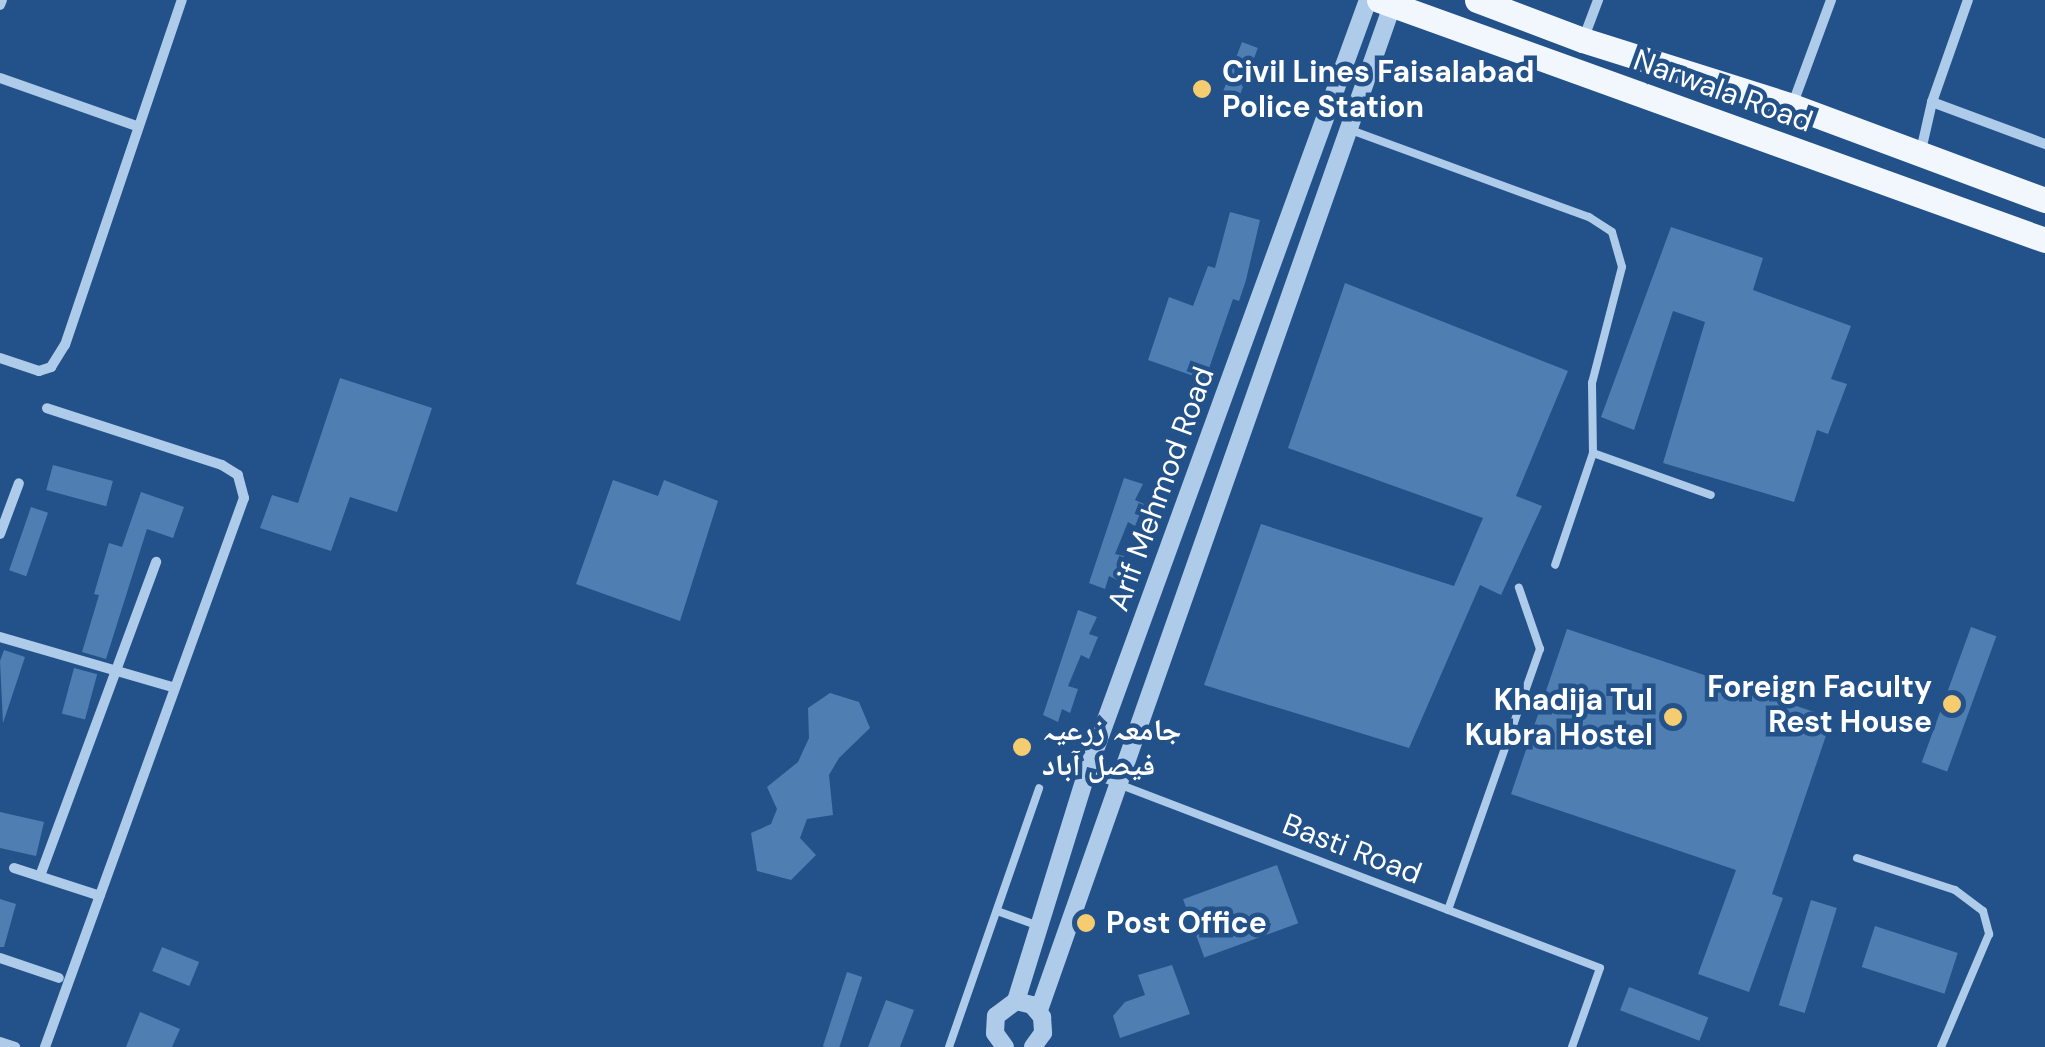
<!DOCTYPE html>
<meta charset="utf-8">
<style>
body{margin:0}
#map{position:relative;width:2045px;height:1047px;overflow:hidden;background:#225289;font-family:"DM Sans","Noto Naskh Arabic",sans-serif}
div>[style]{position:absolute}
.building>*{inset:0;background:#4f7eb2;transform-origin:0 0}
.service>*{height:8px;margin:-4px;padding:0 4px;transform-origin:4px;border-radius:4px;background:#aecbea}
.minor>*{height:10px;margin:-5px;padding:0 5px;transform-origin:5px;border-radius:5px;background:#aecbea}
.tertiary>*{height:18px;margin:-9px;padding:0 9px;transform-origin:9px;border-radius:9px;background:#aecbea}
.primary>*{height:25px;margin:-12.5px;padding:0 12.5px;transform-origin:12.5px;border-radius:12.5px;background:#f2f7fe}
.dots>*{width:28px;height:28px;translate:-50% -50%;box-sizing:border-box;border:5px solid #225289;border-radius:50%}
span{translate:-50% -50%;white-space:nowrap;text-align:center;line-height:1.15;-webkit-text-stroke:9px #225289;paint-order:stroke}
.poi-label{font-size:30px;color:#fff;font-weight:700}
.left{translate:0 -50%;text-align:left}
.right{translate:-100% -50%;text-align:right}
.street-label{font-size:30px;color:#fff}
</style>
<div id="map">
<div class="building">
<i style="left:1242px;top:42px;width:17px;height:58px;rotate:21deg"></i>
<i style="clip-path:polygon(1230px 212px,1260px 220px,1246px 280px,1239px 301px,1233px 299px,1205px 380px,1148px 360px,1169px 297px,1193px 306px,1208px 266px,1215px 268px)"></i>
<i style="clip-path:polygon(1671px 227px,1763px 258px,1753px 290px,1851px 326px,1831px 379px,1847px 384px,1828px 434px,1817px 430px,1794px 502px,1663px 463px,1705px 322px,1673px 311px,1634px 430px,1601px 417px)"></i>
<i style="clip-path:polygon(1345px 283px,1568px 371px,1516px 496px,1542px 506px,1501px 595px,1480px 585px,1409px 748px,1204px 685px,1261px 524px,1454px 586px,1483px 518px,1288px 448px)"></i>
<i style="clip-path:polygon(340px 378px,432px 408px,397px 512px,350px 497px,331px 551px,260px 528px,272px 495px,298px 503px)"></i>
<i style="left:53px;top:465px;width:62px;height:26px;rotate:15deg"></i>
<i style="clip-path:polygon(1124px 478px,1143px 484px,1135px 500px,1144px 504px,1135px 526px,1128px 522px,1115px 554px,1124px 556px,1117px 580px,1109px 576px,1105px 589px,1089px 583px)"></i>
<i style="clip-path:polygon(613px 480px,658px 496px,664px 480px,718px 501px,680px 621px,576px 584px)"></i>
<i style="clip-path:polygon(141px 492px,184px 507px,173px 538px,147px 529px,106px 659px,82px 652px,99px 595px,94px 594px,109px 543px,122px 547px)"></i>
<i style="left:31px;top:507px;width:18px;height:67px;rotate:19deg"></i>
<i style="clip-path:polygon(1078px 610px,1097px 617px,1089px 634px,1098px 637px,1089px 659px,1081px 655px,1068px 686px,1078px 689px,1070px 713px,1062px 709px,1058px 722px,1043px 715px)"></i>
<i style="left:1971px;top:627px;width:27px;height:144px;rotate:20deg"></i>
<i style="clip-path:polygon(1567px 629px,1832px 718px,1772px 894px,1783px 898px,1749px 992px,1698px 974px,1736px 870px,1511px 794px)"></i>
<i style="clip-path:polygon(4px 650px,25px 657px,3px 723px,0 661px)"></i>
<i style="left:74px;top:668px;width:24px;height:47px;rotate:15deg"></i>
<i style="clip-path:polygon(830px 693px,859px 702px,870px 728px,839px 758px,829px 775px,833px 815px,807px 819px,800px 838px,816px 855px,791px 880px,757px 871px,751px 833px,771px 824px,777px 809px,767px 787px,798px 762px,809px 738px,808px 708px)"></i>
<i style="clip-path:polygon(0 812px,44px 822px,36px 856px,0 848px)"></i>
<i style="left:1277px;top:865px;width:62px;height:100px;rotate:70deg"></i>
<i style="clip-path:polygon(0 899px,16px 904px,4px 947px,0 947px)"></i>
<i style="left:1811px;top:900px;width:27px;height:110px;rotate:17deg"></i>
<i style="left:1875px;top:926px;width:87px;height:43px;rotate:18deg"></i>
<i style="left:162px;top:947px;width:40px;height:26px;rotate:22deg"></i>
<i style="clip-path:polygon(1172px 965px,1190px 1014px,1120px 1038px,1113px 1016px,1125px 1002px,1145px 995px,1138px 975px)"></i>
<i style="left:847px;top:972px;width:16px;height:78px;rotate:18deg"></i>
<i style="left:1629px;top:987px;width:85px;height:25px;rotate:21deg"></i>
<i style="clip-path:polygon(886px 1000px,914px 1010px,900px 1047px,868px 1047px)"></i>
<i style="clip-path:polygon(140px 1012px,180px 1029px,172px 1047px,126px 1047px)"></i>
</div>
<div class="service">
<i style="left:1348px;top:129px;width:257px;rotate:20.1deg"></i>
<i style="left:1589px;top:217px;width:27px;rotate:33deg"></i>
<i style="left:1612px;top:232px;width:36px;rotate:74deg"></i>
<i style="left:1622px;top:267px;width:120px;rotate:104.5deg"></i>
<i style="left:1592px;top:383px;width:70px;rotate:89.2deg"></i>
<i style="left:1593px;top:453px;width:118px;rotate:108.7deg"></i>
<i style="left:1593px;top:453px;width:125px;rotate:19.6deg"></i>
<i style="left:1087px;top:772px;width:549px;rotate:20.91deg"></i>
<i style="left:1600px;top:968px;width:84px;rotate:109.5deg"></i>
<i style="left:1857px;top:858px;width:103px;rotate:18.1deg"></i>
<i style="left:1955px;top:890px;width:35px;rotate:37deg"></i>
<i style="left:1983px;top:911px;width:24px;rotate:75deg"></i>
<i style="left:1989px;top:934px;width:123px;rotate:113deg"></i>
<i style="left:1448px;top:910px;width:277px;rotate:-70.6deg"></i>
<i style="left:1540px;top:649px;width:65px;rotate:-109deg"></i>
<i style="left:997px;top:911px;width:45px;rotate:19.7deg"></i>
<i style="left:949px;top:1047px;width:274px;rotate:-70.8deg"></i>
</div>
<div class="minor">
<i style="left:0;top:5px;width:5px;rotate:-68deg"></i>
<i style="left:1583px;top:40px;width:43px;rotate:-69.4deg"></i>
<i style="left:0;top:78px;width:144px;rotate:19.4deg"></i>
<i style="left:1932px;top:102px;width:121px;rotate:20.4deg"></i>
<i style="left:1792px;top:106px;width:113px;rotate:-69.8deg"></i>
<i style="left:1920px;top:155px;width:54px;rotate:-77.2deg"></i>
<i style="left:1932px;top:102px;width:108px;rotate:-70.6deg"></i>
<i style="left:0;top:358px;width:41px;rotate:18.4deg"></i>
<i style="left:39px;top:371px;width:13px;rotate:-18deg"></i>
<i style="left:51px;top:367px;width:26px;rotate:-58deg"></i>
<i style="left:65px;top:345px;width:364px;rotate:-71.3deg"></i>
<i style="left:0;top:534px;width:54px;rotate:-69.6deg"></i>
<i style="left:0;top:637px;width:182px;rotate:16.2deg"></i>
<i style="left:14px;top:868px;width:90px;rotate:18deg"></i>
<i style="left:40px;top:876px;width:335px;rotate:-69.7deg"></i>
<i style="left:0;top:958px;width:62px;rotate:18.7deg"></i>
<i style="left:0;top:1042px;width:16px;rotate:18deg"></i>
<i style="left:45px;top:1047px;width:584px;rotate:-70.08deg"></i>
<i style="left:244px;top:498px;width:24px;rotate:-105deg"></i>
<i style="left:238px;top:475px;width:19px;rotate:-148deg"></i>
<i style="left:222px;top:465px;width:184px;rotate:-162deg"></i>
</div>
<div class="tertiary">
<i style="left:1016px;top:1001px;width:240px;rotate:-72.8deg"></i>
<i style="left:1087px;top:772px;width:822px;rotate:-70deg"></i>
<i style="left:1039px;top:1010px;width:1071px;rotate:-70.63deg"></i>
<i style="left:1005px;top:1047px;width:17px;rotate:-126deg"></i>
<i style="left:995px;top:1033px;width:17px;rotate:-87deg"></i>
<i style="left:996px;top:1016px;width:25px;rotate:-37deg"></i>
<i style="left:1016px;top:1001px;width:16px;rotate:14deg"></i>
<i style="left:1032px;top:1005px;width:16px;rotate:50deg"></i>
<i style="left:1042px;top:1017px;width:16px;rotate:86deg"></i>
<i style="left:1043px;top:1033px;width:17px;rotate:126deg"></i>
</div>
<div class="primary">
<i style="left:1379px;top:0;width:708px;rotate:19.82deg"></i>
<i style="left:1477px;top:0;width:113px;rotate:20.7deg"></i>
<i style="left:1583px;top:40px;width:219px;rotate:17.5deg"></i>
<i style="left:1792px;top:106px;width:270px;rotate:20.4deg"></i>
</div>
<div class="dots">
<i style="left:1202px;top:89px;background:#f6cc70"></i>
<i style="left:1952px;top:704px;background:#f6cc70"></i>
<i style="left:1673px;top:717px;background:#f6cc70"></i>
<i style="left:1022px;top:747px;background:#f6cc70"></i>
<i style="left:1086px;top:923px;background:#f6cc70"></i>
</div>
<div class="poi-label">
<span class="left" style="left:1222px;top:89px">Civil Lines Faisalabad<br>Police Station</span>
<span class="right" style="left:1932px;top:704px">Foreign Faculty<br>Rest House</span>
<span class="right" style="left:1653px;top:717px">Khadija Tul<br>Kubra Hostel</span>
<span class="left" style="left:1042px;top:747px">جامعہ زرعیہ<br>فیصل آباد</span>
<span class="left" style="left:1106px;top:923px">Post Office</span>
</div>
<div class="street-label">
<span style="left:1723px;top:91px;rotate:20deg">Narwala Road</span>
<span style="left:1161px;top:489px;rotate:-70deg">Arif Mehmod Road</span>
<span style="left:1352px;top:849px;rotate:21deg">Basti Road</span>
</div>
</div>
